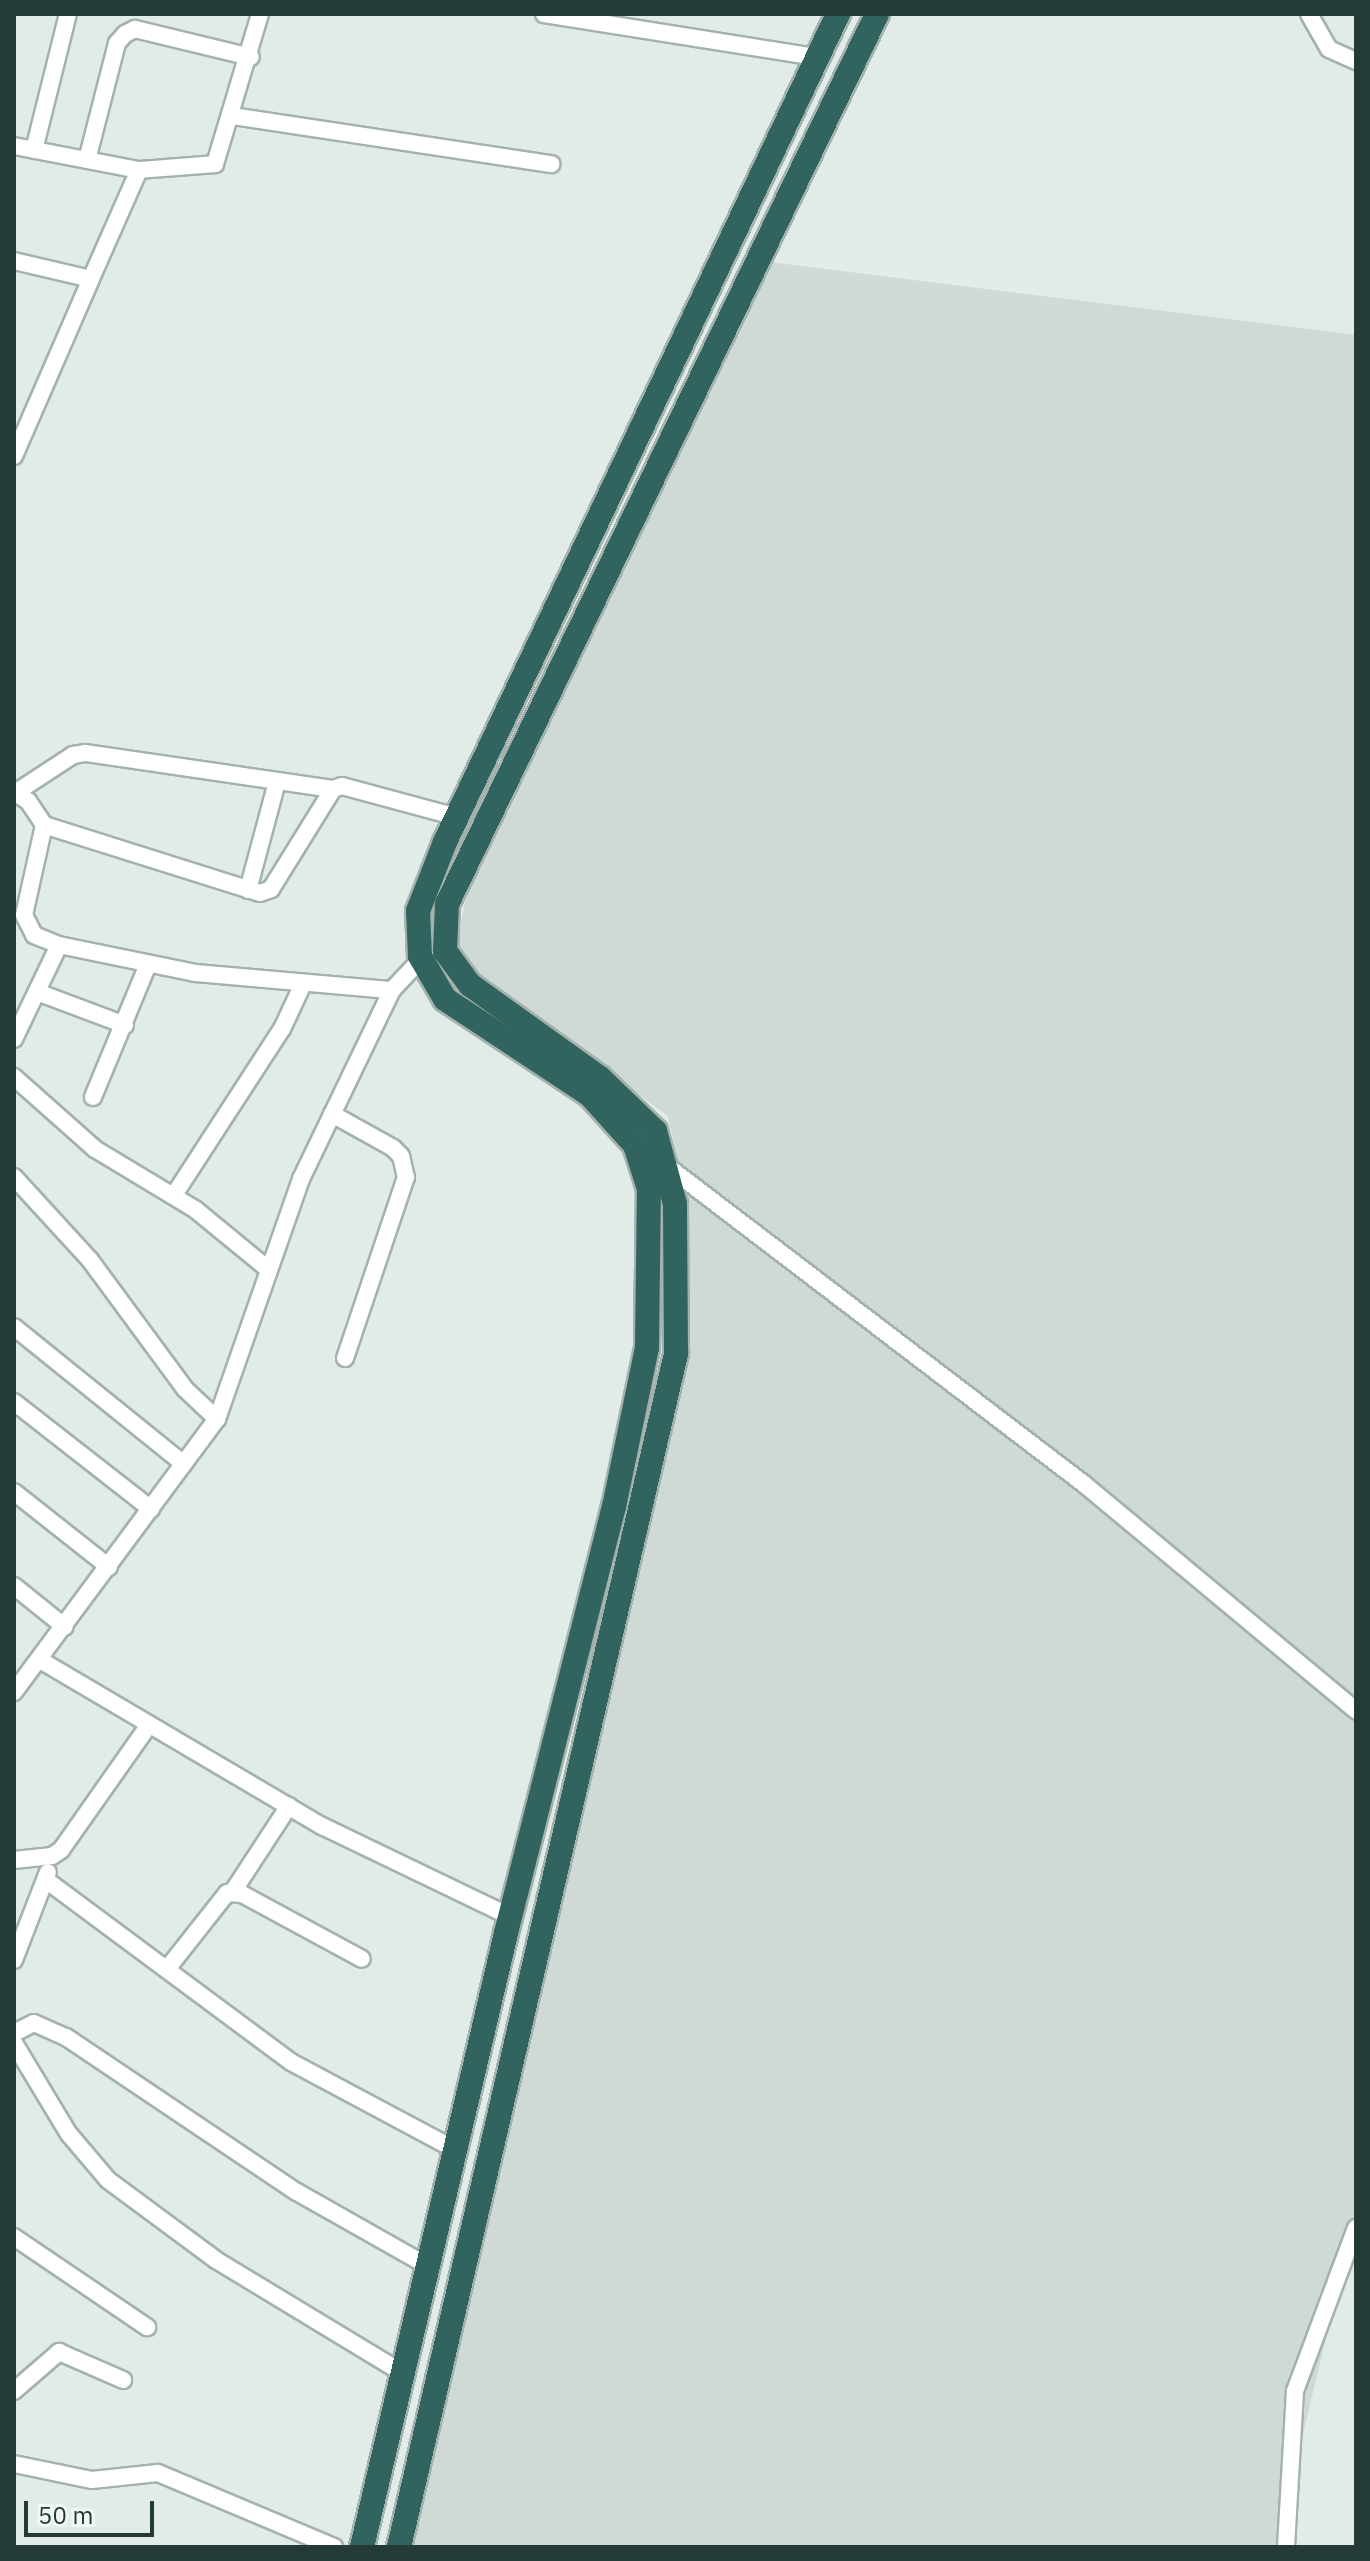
<!DOCTYPE html>
<style>
body{margin:0}
#map{position:relative;width:1370px;height:2561px;overflow:hidden;background:#e1ebe7;font-family:"IBM Plex Sans",sans-serif}
div>[style]{position:absolute}
.built>*{inset:0;background:#cfdad6}
.roads{filter:drop-shadow(2px 0 #a4b2ae) drop-shadow(-2px 0 #a4b2ae) drop-shadow(0 2px #a4b2ae) drop-shadow(0 -2px #a4b2ae)}
.street>*{height:16px;margin:-8px;padding:0 8px;transform-origin:8px;border-radius:8px;background:#fff}
.highway>*{height:24px;margin:-12px;padding:0 12px;transform-origin:12px;border-radius:12px;background:#31645e}
span{translate:-50% -50%;white-space:nowrap;text-align:center;line-height:1.15;-webkit-text-stroke:7px #f1f7f5;paint-order:stroke}
.frame{position:absolute;inset:0;border:16px solid #233a36;pointer-events:none}
.scale{position:absolute;left:24px;top:2501px;width:130px;height:36px;box-sizing:border-box;border:4px solid #233a36;border-top:0;padding-left:10px;font-size:24px;line-height:28px;white-space:nowrap;color:#233a36;-webkit-text-stroke:6px #f1f7f5;paint-order:stroke}
</style>
<div id="map">
<div class="built">
<i style="clip-path:polygon(762px 261px,1356px 335px,1356px 2235px,1341px 2275px,1276px 2547px,398px 2547px,668px 1409px,686px 1200px,668px 1116px,495px 988px,456px 950px,467px 891px)"></i>
</div>
<div class="roads">
<div class="street">
<i style="left:544px;top:14px;width:276px;rotate:9deg"></i>
<i style="left:1309px;top:14px;width:40px;rotate:60.3deg"></i>
<i style="left:1329px;top:49px;width:30px;rotate:24deg"></i>
<i style="left:233px;top:116px;width:322px;rotate:8.6deg"></i>
<i style="left:14px;top:146px;width:127px;rotate:10.9deg"></i>
<i style="left:139px;top:170px;width:119px;rotate:113.8deg"></i>
<i style="left:34px;top:150px;width:140px;rotate:-76deg"></i>
<i style="left:87px;top:160px;width:121px;rotate:-75.6deg"></i>
<i style="left:117px;top:43px;width:12px;rotate:-48deg"></i>
<i style="left:125px;top:34px;width:11px;rotate:-27deg"></i>
<i style="left:135px;top:29px;width:119px;rotate:13.6deg"></i>
<i style="left:139px;top:170px;width:76px;rotate:-4.5deg"></i>
<i style="left:215px;top:164px;width:157px;rotate:-73.3deg"></i>
<i style="left:14px;top:261px;width:79px;rotate:13.2deg"></i>
<i style="left:91px;top:279px;width:193px;rotate:113.5deg"></i>
<i style="left:14px;top:792px;width:17px;rotate:33deg"></i>
<i style="left:28px;top:801px;width:29px;rotate:56deg"></i>
<i style="left:44px;top:825px;width:92px;rotate:102.5deg"></i>
<i style="left:24px;top:915px;width:22px;rotate:63deg"></i>
<i style="left:34px;top:935px;width:27px;rotate:22deg"></i>
<i style="left:59px;top:945px;width:140px;rotate:11.6deg"></i>
<i style="left:196px;top:973px;width:197px;rotate:5deg"></i>
<i style="left:15px;top:793px;width:69px;rotate:-33.2deg"></i>
<i style="left:73px;top:755px;width:13px;rotate:-9deg"></i>
<i style="left:86px;top:753px;width:250px;rotate:8.3deg"></i>
<i style="left:44px;top:825px;width:226px;rotate:17.5deg"></i>
<i style="left:260px;top:893px;width:12px;rotate:-20deg"></i>
<i style="left:271px;top:889px;width:118px;rotate:-58.2deg"></i>
<i style="left:333px;top:789px;width:9px;rotate:-18deg"></i>
<i style="left:342px;top:786px;width:119px;rotate:15.1deg"></i>
<i style="left:248px;top:890px;width:112px;rotate:-75deg"></i>
<i style="left:37px;top:992px;width:94px;rotate:20.6deg"></i>
<i style="left:14px;top:1039px;width:104px;rotate:-64.4deg"></i>
<i style="left:14px;top:1077px;width:108px;rotate:41.6deg"></i>
<i style="left:95px;top:1149px;width:118px;rotate:31.1deg"></i>
<i style="left:196px;top:1210px;width:94px;rotate:39.4deg"></i>
<i style="left:93px;top:1097px;width:144px;rotate:-67.5deg"></i>
<i style="left:332px;top:1114px;width:70px;rotate:29.1deg"></i>
<i style="left:393px;top:1148px;width:11px;rotate:45deg"></i>
<i style="left:401px;top:1156px;width:22px;rotate:77deg"></i>
<i style="left:406px;top:1177px;width:191px;rotate:108.6deg"></i>
<i style="left:667px;top:1166px;width:524px;rotate:37.33deg"></i>
<i style="left:1084px;top:1484px;width:354px;rotate:39.8deg"></i>
<i style="left:14px;top:1177px;width:113px;rotate:47.5deg"></i>
<i style="left:90px;top:1260px;width:160px;rotate:53.6deg"></i>
<i style="left:185px;top:1389px;width:44px;rotate:43.2deg"></i>
<i style="left:174px;top:1195px;width:198px;rotate:-57deg"></i>
<i style="left:282px;top:1029px;width:50px;rotate:-65deg"></i>
<i style="left:14px;top:1327px;width:218px;rotate:38.9deg"></i>
<i style="left:14px;top:1402px;width:174px;rotate:38deg"></i>
<i style="left:14px;top:1492px;width:121px;rotate:38.3deg"></i>
<i style="left:14px;top:1586px;width:65px;rotate:38.8deg"></i>
<i style="left:40px;top:1660px;width:327px;rotate:30.5deg"></i>
<i style="left:322px;top:1826px;width:210px;rotate:25.7deg"></i>
<i style="left:14px;top:1692px;width:340px;rotate:-53.4deg"></i>
<i style="left:217px;top:1419px;width:254px;rotate:-70.7deg"></i>
<i style="left:301px;top:1179px;width:210px;rotate:-64.3deg"></i>
<i style="left:392px;top:990px;width:48px;rotate:-46.7deg"></i>
<i style="left:14px;top:1860px;width:38px;rotate:-6deg"></i>
<i style="left:52px;top:1856px;width:11px;rotate:-34deg"></i>
<i style="left:61px;top:1850px;width:153px;rotate:-54.9deg"></i>
<i style="left:46px;top:1880px;width:305px;rotate:36.6deg"></i>
<i style="left:291px;top:2062px;width:185px;rotate:28.1deg"></i>
<i style="left:232px;top:1893px;width:104px;rotate:-56.8deg"></i>
<i style="left:14px;top:1960px;width:94px;rotate:-68.9deg"></i>
<i style="left:167px;top:1969px;width:97px;rotate:-51.7deg"></i>
<i style="left:227px;top:1893px;width:15px;rotate:4deg"></i>
<i style="left:242px;top:1894px;width:136px;rotate:28.4deg"></i>
<i style="left:14px;top:2033px;width:22px;rotate:-27deg"></i>
<i style="left:34px;top:2023px;width:35px;rotate:24deg"></i>
<i style="left:66px;top:2037px;width:278px;rotate:33.9deg"></i>
<i style="left:297px;top:2192px;width:148px;rotate:29.5deg"></i>
<i style="left:14px;top:2043px;width:106px;rotate:58.9deg"></i>
<i style="left:69px;top:2134px;width:60px;rotate:49.7deg"></i>
<i style="left:108px;top:2180px;width:134px;rotate:36.5deg"></i>
<i style="left:216px;top:2260px;width:216px;rotate:31.2deg"></i>
<i style="left:14px;top:2237px;width:161px;rotate:34.1deg"></i>
<i style="left:14px;top:2391px;width:60px;rotate:-40.9deg"></i>
<i style="left:59px;top:2352px;width:70px;rotate:23.6deg"></i>
<i style="left:14px;top:2464px;width:80px;rotate:11.6deg"></i>
<i style="left:92px;top:2480px;width:66px;rotate:-6.1deg"></i>
<i style="left:158px;top:2473px;width:191px;rotate:22.8deg"></i>
<i style="left:1286px;top:2547px;width:156px;rotate:-86.7deg"></i>
<i style="left:1295px;top:2391px;width:174px;rotate:-69.5deg"></i>
</div>
<div class="highway">
<i style="left:362px;top:2547px;width:631px;rotate:-76.8deg"></i>
<i style="left:506px;top:1933px;width:439px;rotate:-75.8deg"></i>
<i style="left:614px;top:1507px;width:163px;rotate:-78.3deg"></i>
<i style="left:647px;top:1347px;width:158px;rotate:-89.3deg"></i>
<i style="left:649px;top:1189px;width:46px;rotate:-107.7deg"></i>
<i style="left:635px;top:1145px;width:67px;rotate:-132deg"></i>
<i style="left:590px;top:1095px;width:174px;rotate:-146.5deg"></i>
<i style="left:445px;top:999px;width:50px;rotate:-120.2deg"></i>
<i style="left:420px;top:956px;width:45px;rotate:-92.5deg"></i>
<i style="left:418px;top:911px;width:74px;rotate:-68.6deg"></i>
<i style="left:445px;top:842px;width:917px;rotate:-64.61deg"></i>
<i style="left:399px;top:2547px;width:1225px;rotate:-76.93deg"></i>
<i style="left:676px;top:1354px;width:150px;rotate:-90.4deg"></i>
<i style="left:675px;top:1204px;width:76px;rotate:-105.3deg"></i>
<i style="left:655px;top:1131px;width:76px;rotate:-136.1deg"></i>
<i style="left:600px;top:1078px;width:160px;rotate:-144.4deg"></i>
<i style="left:470px;top:985px;width:42px;rotate:-126.3deg"></i>
<i style="left:445px;top:951px;width:47px;rotate:-87.6deg"></i>
<i style="left:447px;top:904px;width:988px;rotate:-64.21deg"></i>
</div>
</div>
<div class="frame"></div>
<div class="scale">50 m</div>
</div>
